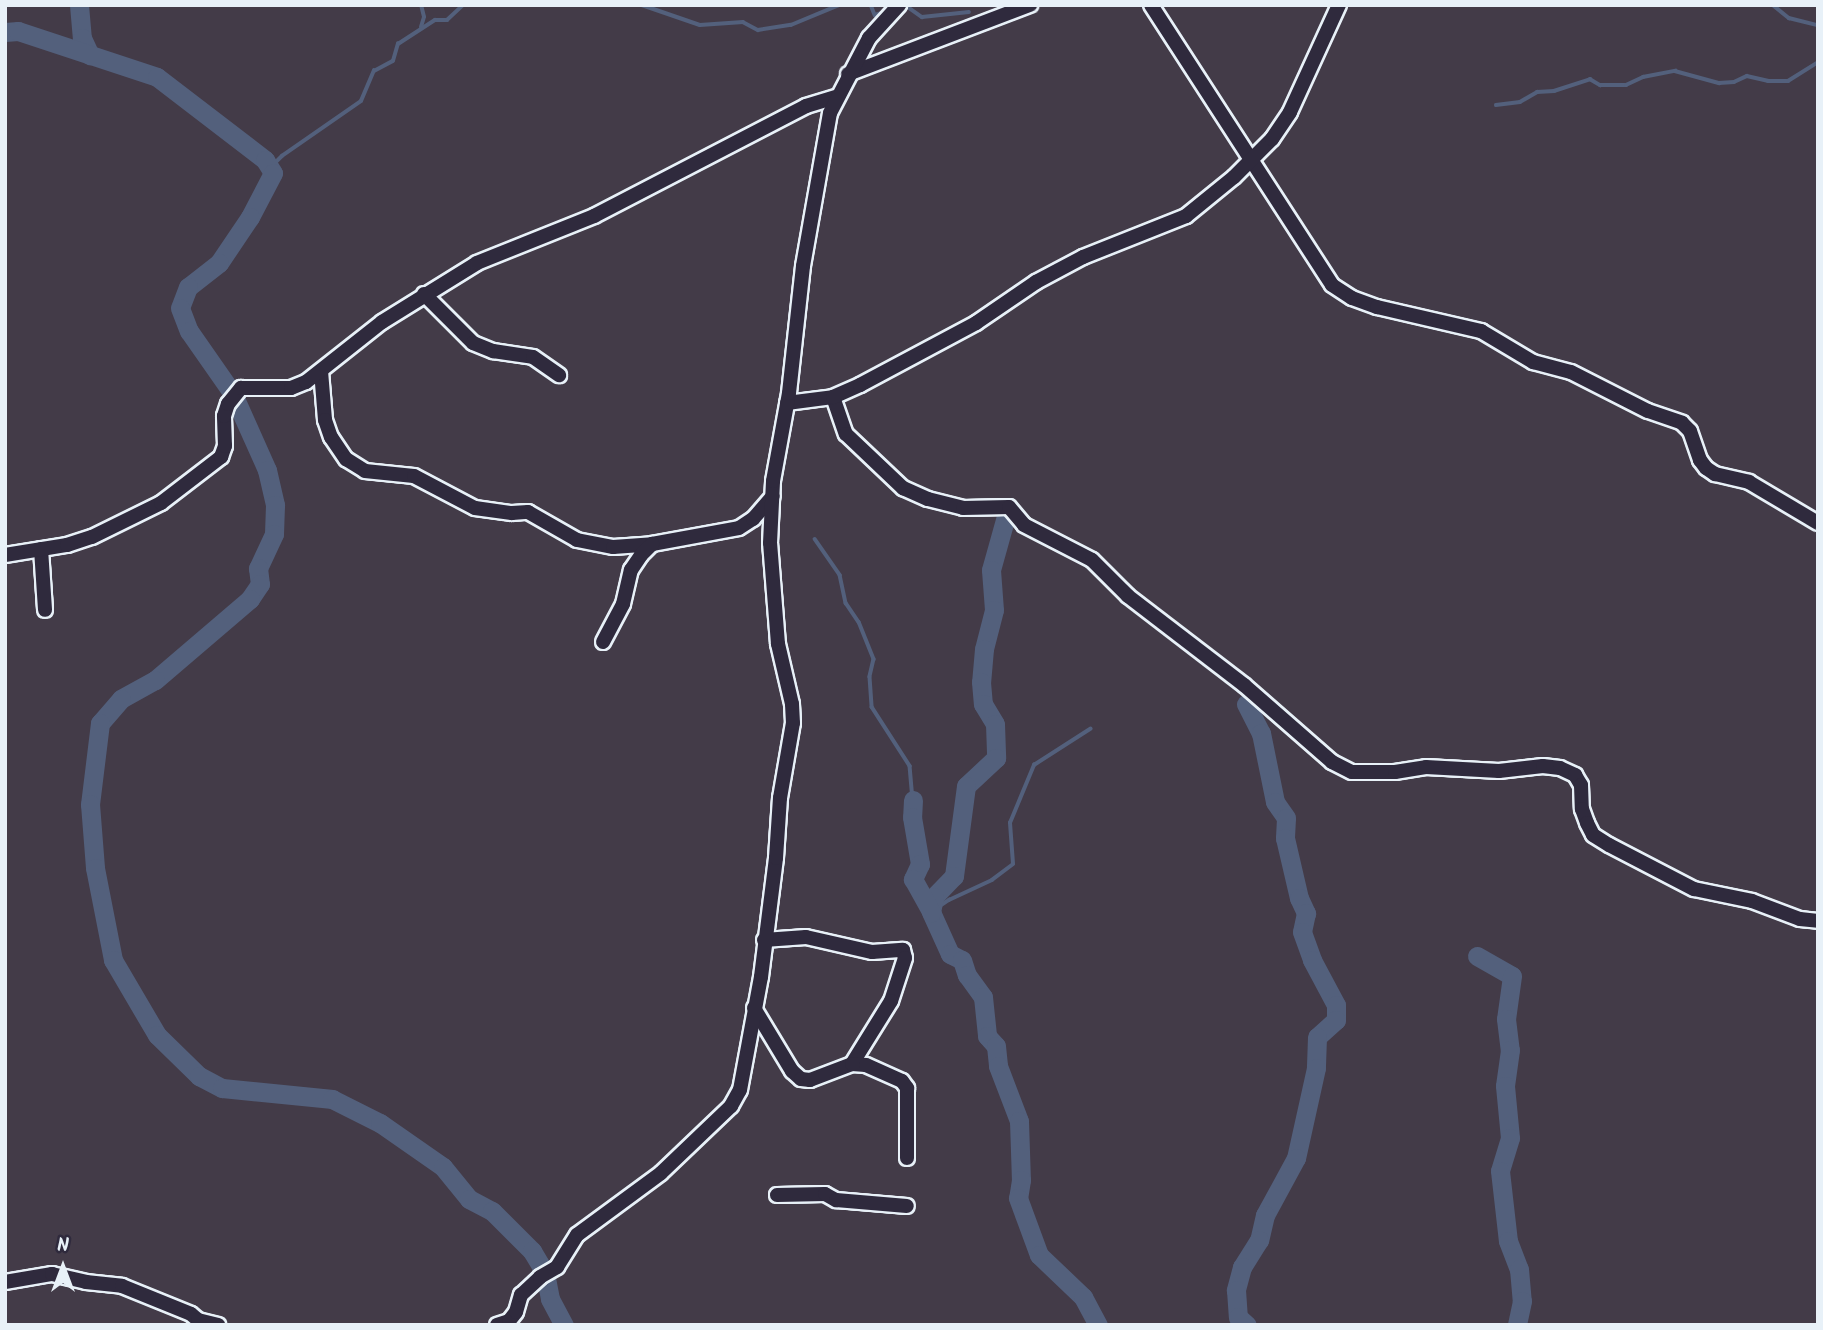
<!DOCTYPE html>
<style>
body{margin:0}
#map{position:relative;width:1823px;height:1330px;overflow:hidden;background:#433b48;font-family:Kalam,sans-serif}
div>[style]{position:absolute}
.stream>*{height:3.5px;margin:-1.75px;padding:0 1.75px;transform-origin:1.75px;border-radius:1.75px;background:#53607c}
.river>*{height:19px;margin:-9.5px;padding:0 9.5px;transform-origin:9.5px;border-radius:9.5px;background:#53607c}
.roads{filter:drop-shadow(2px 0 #e8f1f8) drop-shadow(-2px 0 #e8f1f8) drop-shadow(0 2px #e8f1f8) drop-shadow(0 -2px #e8f1f8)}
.minor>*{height:14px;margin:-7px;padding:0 7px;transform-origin:7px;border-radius:7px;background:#2f2a3d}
span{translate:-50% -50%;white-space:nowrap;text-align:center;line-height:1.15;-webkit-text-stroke:5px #2f2a3d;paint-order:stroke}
.frame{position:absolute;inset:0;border:7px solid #e8f1f8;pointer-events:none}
.north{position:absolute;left:28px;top:1232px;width:70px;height:70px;-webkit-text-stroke:5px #2f2a3d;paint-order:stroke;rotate:0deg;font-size:19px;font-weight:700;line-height:28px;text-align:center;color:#e8f1f8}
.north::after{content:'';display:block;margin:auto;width:24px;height:32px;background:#e8f1f8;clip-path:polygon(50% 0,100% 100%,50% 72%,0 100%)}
</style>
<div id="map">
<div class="stream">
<i style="left:642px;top:5px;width:61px;rotate:19deg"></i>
<i style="left:700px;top:25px;width:43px;rotate:-4deg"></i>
<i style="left:743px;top:22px;width:17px;rotate:28deg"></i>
<i style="left:758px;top:30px;width:33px;rotate:-9deg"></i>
<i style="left:791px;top:25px;width:52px;rotate:-22.6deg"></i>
<i style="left:871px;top:5px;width:11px;rotate:68deg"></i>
<i style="left:875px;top:15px;width:10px;rotate:-17deg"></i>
<i style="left:905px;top:5px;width:21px;rotate:35deg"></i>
<i style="left:922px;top:17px;width:47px;rotate:-6.1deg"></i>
<i style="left:1773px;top:5px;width:21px;rotate:39deg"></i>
<i style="left:1789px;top:18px;width:30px;rotate:14deg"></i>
<i style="left:421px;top:27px;width:10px;rotate:-73deg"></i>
<i style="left:424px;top:17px;width:12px;rotate:-104deg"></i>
<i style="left:1496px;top:105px;width:24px;rotate:-7deg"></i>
<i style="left:1520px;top:102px;width:20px;rotate:-30deg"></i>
<i style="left:1537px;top:92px;width:17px;rotate:-3deg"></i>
<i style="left:1554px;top:91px;width:38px;rotate:-18deg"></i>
<i style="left:1590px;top:79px;width:12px;rotate:31deg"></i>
<i style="left:1600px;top:85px;width:26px"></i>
<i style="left:1626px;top:85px;width:19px;rotate:-25deg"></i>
<i style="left:1643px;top:77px;width:33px;rotate:-11deg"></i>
<i style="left:1675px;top:71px;width:46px;rotate:15.3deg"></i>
<i style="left:1719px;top:83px;width:15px;rotate:-4deg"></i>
<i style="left:1734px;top:82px;width:14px;rotate:-25deg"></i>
<i style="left:1747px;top:76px;width:22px;rotate:13deg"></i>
<i style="left:1768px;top:81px;width:20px"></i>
<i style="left:1788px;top:81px;width:36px;rotate:-32deg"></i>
<i style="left:273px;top:173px;width:10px;rotate:-79deg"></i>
<i style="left:275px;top:163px;width:10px;rotate:-45deg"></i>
<i style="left:282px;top:156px;width:96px;rotate:-34.8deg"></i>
<i style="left:361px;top:101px;width:33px;rotate:-67deg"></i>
<i style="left:374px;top:71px;width:21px;rotate:-28deg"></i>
<i style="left:393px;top:61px;width:18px;rotate:-74deg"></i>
<i style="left:398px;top:44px;width:44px;rotate:-33deg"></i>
<i style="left:435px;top:20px;width:12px"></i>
<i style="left:447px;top:20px;width:22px;rotate:-43deg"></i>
<i style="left:815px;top:539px;width:44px;rotate:55.2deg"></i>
<i style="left:840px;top:575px;width:29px;rotate:78deg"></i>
<i style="left:846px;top:603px;width:23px;rotate:56deg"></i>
<i style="left:859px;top:622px;width:40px;rotate:68deg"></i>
<i style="left:874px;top:659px;width:18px;rotate:103deg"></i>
<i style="left:870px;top:677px;width:30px;rotate:86deg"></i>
<i style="left:872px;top:707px;width:70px;rotate:57.2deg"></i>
<i style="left:910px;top:766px;width:34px;rotate:85deg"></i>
<i style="left:931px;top:912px;width:22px;rotate:-34deg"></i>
<i style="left:949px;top:900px;width:47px;rotate:-24.9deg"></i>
<i style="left:992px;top:880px;width:26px;rotate:-37deg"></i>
<i style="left:1013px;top:864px;width:41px;rotate:-94.2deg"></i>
<i style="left:1010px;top:823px;width:63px;rotate:-67.5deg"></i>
<i style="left:1034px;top:765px;width:67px;rotate:-32.7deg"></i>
</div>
<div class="river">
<i style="left:79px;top:5px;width:33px;rotate:85deg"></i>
<i style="left:82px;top:38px;width:19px;rotate:65deg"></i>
<i style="left:5px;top:32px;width:13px;rotate:-4deg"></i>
<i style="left:18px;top:31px;width:146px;rotate:18.3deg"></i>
<i style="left:157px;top:77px;width:136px;rotate:37.5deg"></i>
<i style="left:265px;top:160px;width:15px;rotate:58deg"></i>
<i style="left:273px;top:173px;width:50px;rotate:117.6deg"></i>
<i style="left:250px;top:217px;width:55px;rotate:124deg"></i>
<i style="left:219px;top:263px;width:39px;rotate:142deg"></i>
<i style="left:188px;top:287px;width:22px;rotate:111deg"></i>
<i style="left:180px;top:308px;width:25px;rotate:69deg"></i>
<i style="left:189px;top:331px;width:77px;rotate:55.1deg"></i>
<i style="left:233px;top:394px;width:83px;rotate:65.9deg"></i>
<i style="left:267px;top:470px;width:36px;rotate:77deg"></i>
<i style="left:275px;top:505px;width:29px;rotate:92deg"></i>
<i style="left:274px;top:534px;width:38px;rotate:115deg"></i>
<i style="left:258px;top:568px;width:16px;rotate:83deg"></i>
<i style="left:260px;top:584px;width:18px;rotate:124deg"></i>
<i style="left:250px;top:599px;width:125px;rotate:139.5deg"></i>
<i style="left:155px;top:680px;width:39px;rotate:151deg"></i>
<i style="left:121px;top:699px;width:32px;rotate:131deg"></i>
<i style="left:100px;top:723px;width:82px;rotate:97deg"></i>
<i style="left:90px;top:804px;width:64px;rotate:85.5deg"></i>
<i style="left:95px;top:868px;width:94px;rotate:78.9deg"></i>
<i style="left:113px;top:960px;width:87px;rotate:59.6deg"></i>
<i style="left:157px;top:1035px;width:59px;rotate:44.3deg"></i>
<i style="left:199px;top:1076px;width:26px;rotate:28deg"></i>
<i style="left:222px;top:1088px;width:111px;rotate:5.7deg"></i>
<i style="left:332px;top:1099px;width:54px;rotate:26.6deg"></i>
<i style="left:380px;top:1123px;width:77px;rotate:34.9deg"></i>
<i style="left:443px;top:1167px;width:41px;rotate:50.9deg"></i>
<i style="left:469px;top:1199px;width:26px;rotate:28deg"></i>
<i style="left:492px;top:1211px;width:57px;rotate:45deg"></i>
<i style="left:532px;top:1251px;width:26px;rotate:59deg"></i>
<i style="left:545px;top:1273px;width:26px;rotate:79deg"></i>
<i style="left:550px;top:1299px;width:30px;rotate:62deg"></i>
<i style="left:1008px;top:509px;width:63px;rotate:105.6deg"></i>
<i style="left:991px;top:570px;width:40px;rotate:85.7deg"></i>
<i style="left:994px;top:610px;width:40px;rotate:104.4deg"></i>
<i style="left:984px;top:649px;width:33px;rotate:95deg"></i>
<i style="left:981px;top:682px;width:22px;rotate:85deg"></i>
<i style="left:983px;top:704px;width:23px;rotate:59deg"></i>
<i style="left:995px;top:724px;width:34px;rotate:88deg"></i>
<i style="left:996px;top:758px;width:41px;rotate:137deg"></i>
<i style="left:966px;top:786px;width:91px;rotate:97.6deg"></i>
<i style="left:954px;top:876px;width:29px;rotate:134deg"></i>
<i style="left:934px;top:897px;width:15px;rotate:101deg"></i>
<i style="left:931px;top:912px;width:46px;rotate:65.7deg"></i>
<i style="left:950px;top:954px;width:13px;rotate:27deg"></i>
<i style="left:962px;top:960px;width:16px;rotate:72deg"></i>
<i style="left:967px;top:975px;width:27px;rotate:54deg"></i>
<i style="left:983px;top:997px;width:39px;rotate:84deg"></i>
<i style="left:987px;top:1036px;width:13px;rotate:48deg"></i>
<i style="left:996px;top:1046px;width:20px;rotate:84deg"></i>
<i style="left:998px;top:1066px;width:59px;rotate:69.1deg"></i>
<i style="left:1019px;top:1121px;width:59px;rotate:88.1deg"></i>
<i style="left:1021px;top:1180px;width:18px;rotate:99deg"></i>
<i style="left:1018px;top:1198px;width:61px;rotate:69.8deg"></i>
<i style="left:1039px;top:1255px;width:61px;rotate:43.7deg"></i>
<i style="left:1083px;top:1297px;width:32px;rotate:62deg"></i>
<i style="left:1246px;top:704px;width:33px;rotate:63deg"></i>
<i style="left:1261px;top:733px;width:70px;rotate:78.5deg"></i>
<i style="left:1275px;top:802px;width:19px;rotate:55deg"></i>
<i style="left:1286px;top:818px;width:20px;rotate:93deg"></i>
<i style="left:1285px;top:838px;width:62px;rotate:76.9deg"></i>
<i style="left:1299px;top:898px;width:17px;rotate:65deg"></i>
<i style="left:1306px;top:913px;width:19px;rotate:102deg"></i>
<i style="left:1302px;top:932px;width:30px;rotate:70deg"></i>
<i style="left:1312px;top:960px;width:51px;rotate:61.9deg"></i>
<i style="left:1336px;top:1005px;width:15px;rotate:90deg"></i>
<i style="left:1336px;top:1020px;width:25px;rotate:138deg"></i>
<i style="left:1317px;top:1037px;width:31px;rotate:92deg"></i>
<i style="left:1316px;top:1068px;width:92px;rotate:102.5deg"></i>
<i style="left:1296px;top:1158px;width:65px;rotate:118.5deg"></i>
<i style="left:1265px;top:1215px;width:26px;rotate:103deg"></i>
<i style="left:1259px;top:1240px;width:32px;rotate:122deg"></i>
<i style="left:1242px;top:1267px;width:24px;rotate:105deg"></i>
<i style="left:1236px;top:1290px;width:27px;rotate:86deg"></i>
<i style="left:1238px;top:1317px;width:12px;rotate:42deg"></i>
<i style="left:913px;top:800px;width:17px;rotate:93deg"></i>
<i style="left:912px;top:817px;width:48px;rotate:80.3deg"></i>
<i style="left:920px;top:864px;width:17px;rotate:115deg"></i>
<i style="left:913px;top:879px;width:38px;rotate:61deg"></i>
<i style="left:1477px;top:956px;width:40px;rotate:29.7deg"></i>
<i style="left:1512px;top:976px;width:43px;rotate:97.9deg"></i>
<i style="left:1506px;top:1019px;width:31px;rotate:83deg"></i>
<i style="left:1510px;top:1050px;width:36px;rotate:98deg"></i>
<i style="left:1505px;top:1086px;width:52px;rotate:84.5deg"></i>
<i style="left:1510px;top:1138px;width:34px;rotate:107deg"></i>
<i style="left:1500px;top:1171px;width:70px;rotate:83.5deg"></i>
<i style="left:1508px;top:1241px;width:30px;rotate:69deg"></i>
<i style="left:1519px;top:1269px;width:32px;rotate:85deg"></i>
<i style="left:1522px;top:1301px;width:25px;rotate:102deg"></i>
</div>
<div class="roads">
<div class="minor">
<i style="left:1151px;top:5px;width:333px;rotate:57.1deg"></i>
<i style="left:1332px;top:285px;width:24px;rotate:33deg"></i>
<i style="left:1352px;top:298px;width:27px;rotate:20deg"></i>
<i style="left:1377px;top:307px;width:107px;rotate:13deg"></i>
<i style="left:1481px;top:331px;width:61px;rotate:30.8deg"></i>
<i style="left:1533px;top:362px;width:39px;rotate:15deg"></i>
<i style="left:1571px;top:372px;width:86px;rotate:26.9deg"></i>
<i style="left:1648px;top:411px;width:36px;rotate:19deg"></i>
<i style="left:1682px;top:423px;width:11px;rotate:45deg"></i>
<i style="left:1690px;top:431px;width:31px;rotate:71deg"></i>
<i style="left:1700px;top:460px;width:10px;rotate:53deg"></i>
<i style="left:1706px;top:468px;width:11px;rotate:34deg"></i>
<i style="left:1715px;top:474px;width:35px;rotate:13deg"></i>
<i style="left:1749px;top:482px;width:80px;rotate:30.7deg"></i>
<i style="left:848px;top:74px;width:195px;rotate:-20.8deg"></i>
<i style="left:424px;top:294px;width:69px;rotate:45deg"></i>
<i style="left:473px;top:343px;width:22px;rotate:22deg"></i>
<i style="left:493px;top:351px;width:40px;rotate:8.5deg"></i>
<i style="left:533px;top:357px;width:32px;rotate:35deg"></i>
<i style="left:321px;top:371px;width:49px;rotate:85.3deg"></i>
<i style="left:325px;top:420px;width:18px;rotate:71deg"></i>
<i style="left:331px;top:437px;width:27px;rotate:56deg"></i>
<i style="left:346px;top:459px;width:22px;rotate:32deg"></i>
<i style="left:365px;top:471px;width:49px;rotate:5.8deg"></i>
<i style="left:414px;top:476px;width:69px;rotate:27.7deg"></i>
<i style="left:475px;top:508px;width:37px;rotate:8deg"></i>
<i style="left:512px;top:513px;width:16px;rotate:-4deg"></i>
<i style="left:528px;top:512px;width:56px;rotate:29.7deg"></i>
<i style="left:577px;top:540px;width:37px;rotate:11deg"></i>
<i style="left:613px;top:547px;width:39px;rotate:-4deg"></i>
<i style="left:652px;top:544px;width:88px;rotate:-10.4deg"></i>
<i style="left:739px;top:528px;width:17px;rotate:-33deg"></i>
<i style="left:753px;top:519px;width:30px;rotate:-49deg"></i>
<i style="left:833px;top:397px;width:39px;rotate:71deg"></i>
<i style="left:846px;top:434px;width:79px;rotate:43.5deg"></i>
<i style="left:903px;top:488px;width:27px;rotate:24deg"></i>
<i style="left:928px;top:499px;width:36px;rotate:14deg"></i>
<i style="left:963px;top:508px;width:46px;rotate:-1.2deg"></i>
<i style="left:1009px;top:507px;width:23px;rotate:50deg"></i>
<i style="left:1024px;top:525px;width:76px;rotate:27.2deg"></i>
<i style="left:1092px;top:560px;width:51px;rotate:45deg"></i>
<i style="left:1128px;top:596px;width:146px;rotate:37.5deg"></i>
<i style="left:1244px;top:685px;width:117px;rotate:41.2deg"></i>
<i style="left:1332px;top:762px;width:22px;rotate:27deg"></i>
<i style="left:1352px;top:772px;width:43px"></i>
<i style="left:1395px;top:772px;width:31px;rotate:-9deg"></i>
<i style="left:1426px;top:767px;width:73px;rotate:3.1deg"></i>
<i style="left:1499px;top:771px;width:44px;rotate:-6.5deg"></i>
<i style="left:1543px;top:766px;width:17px;rotate:7deg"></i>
<i style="left:1560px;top:768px;width:17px;rotate:25deg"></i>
<i style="left:1575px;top:775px;width:12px;rotate:59deg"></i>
<i style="left:1581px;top:785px;width:24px;rotate:88deg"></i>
<i style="left:1582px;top:809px;width:15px;rotate:70deg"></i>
<i style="left:1587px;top:823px;width:13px;rotate:63deg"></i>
<i style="left:1593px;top:835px;width:19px;rotate:32deg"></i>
<i style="left:1609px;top:845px;width:96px;rotate:27.4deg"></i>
<i style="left:1694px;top:889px;width:59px;rotate:11.7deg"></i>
<i style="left:1752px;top:901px;width:51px;rotate:20.6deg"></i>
<i style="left:1800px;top:919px;width:18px;rotate:6deg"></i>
<i style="left:787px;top:403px;width:46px;rotate:-7.4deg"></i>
<i style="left:833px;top:397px;width:30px;rotate:-24deg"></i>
<i style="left:860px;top:385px;width:132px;rotate:-28.1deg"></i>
<i style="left:976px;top:323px;width:73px;rotate:-34.3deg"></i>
<i style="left:1036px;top:282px;width:53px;rotate:-28deg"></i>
<i style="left:1083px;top:257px;width:111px;rotate:-21.7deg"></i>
<i style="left:1186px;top:216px;width:62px;rotate:-39.1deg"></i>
<i style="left:1234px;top:177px;width:54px;rotate:-45deg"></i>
<i style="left:1272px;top:139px;width:32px;rotate:-56deg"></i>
<i style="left:1290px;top:112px;width:118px;rotate:-65.4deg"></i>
<i style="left:41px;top:549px;width:61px;rotate:86.2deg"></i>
<i style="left:5px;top:555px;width:63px;rotate:-9.2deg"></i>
<i style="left:67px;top:545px;width:26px;rotate:-18deg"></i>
<i style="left:92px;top:537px;width:77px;rotate:-26.2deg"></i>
<i style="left:161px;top:503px;width:76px;rotate:-37.5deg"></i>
<i style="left:221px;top:457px;width:12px;rotate:-70deg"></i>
<i style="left:225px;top:446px;width:30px;rotate:-92deg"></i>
<i style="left:224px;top:416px;width:13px;rotate:-72deg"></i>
<i style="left:228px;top:404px;width:21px;rotate:-51deg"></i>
<i style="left:241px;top:388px;width:50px"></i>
<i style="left:291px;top:388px;width:16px;rotate:-22deg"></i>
<i style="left:306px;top:382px;width:97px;rotate:-38.3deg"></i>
<i style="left:382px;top:322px;width:112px;rotate:-31.8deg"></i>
<i style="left:477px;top:263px;width:126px;rotate:-21.9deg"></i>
<i style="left:594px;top:216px;width:239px;rotate:-27.4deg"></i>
<i style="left:806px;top:106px;width:31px;rotate:-17deg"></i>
<i style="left:603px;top:642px;width:43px;rotate:-62.2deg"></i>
<i style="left:623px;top:604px;width:35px;rotate:-77deg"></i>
<i style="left:631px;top:570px;width:18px;rotate:-56deg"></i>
<i style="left:641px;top:555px;width:16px;rotate:-45deg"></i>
<i style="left:764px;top:940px;width:42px;rotate:-4.1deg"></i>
<i style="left:806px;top:937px;width:68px;rotate:12.8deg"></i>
<i style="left:872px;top:952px;width:31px;rotate:-4deg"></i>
<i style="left:903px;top:950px;width:8px;rotate:76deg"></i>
<i style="left:905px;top:958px;width:45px;rotate:108deg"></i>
<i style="left:891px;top:1001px;width:74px;rotate:121.8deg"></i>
<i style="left:754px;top:1008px;width:74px;rotate:58.9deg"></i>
<i style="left:792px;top:1071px;width:12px;rotate:42deg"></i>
<i style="left:801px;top:1079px;width:9px;rotate:6deg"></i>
<i style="left:810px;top:1080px;width:45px;rotate:-20.9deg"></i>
<i style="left:852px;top:1064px;width:14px;rotate:4deg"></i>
<i style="left:866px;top:1065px;width:39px;rotate:24deg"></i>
<i style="left:902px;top:1081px;width:9px;rotate:54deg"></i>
<i style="left:907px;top:1088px;width:70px;rotate:90deg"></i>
<i style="left:777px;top:1195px;width:48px;rotate:-1.2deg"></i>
<i style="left:825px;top:1194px;width:13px;rotate:29deg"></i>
<i style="left:836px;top:1200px;width:71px;rotate:4.8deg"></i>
<i style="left:5px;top:1282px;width:48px;rotate:-9.7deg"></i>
<i style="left:52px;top:1274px;width:35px;rotate:13deg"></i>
<i style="left:86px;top:1282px;width:36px;rotate:6deg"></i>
<i style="left:122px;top:1286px;width:74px;rotate:22.1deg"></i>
<i style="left:191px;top:1314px;width:9px;rotate:41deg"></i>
<i style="left:198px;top:1320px;width:21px;rotate:14deg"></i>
<i style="left:497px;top:1325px;width:13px;rotate:-18deg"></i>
<i style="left:509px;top:1321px;width:11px;rotate:-52deg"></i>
<i style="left:516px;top:1312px;width:18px;rotate:-74deg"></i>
<i style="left:521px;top:1295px;width:26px;rotate:-43deg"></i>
<i style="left:540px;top:1277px;width:20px;rotate:-30deg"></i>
<i style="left:557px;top:1267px;width:38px;rotate:-58deg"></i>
<i style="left:577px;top:1235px;width:104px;rotate:-36.4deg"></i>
<i style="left:661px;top:1173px;width:97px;rotate:-43.7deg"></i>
<i style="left:731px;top:1106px;width:18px;rotate:-61deg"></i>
<i style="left:740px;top:1090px;width:115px;rotate:-79.5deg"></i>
<i style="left:761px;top:977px;width:120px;rotate:-82.8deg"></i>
<i style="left:776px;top:858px;width:60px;rotate:-86.2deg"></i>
<i style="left:780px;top:798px;width:76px;rotate:-80.2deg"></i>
<i style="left:793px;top:723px;width:19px;rotate:-93deg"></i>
<i style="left:792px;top:704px;width:62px;rotate:-103.1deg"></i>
<i style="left:778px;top:644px;width:101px;rotate:-94.5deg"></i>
<i style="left:770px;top:543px;width:62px;rotate:-87.2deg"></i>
<i style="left:773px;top:481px;width:89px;rotate:-79.7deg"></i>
<i style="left:789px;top:393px;width:128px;rotate:-83.7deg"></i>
<i style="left:803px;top:266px;width:155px;rotate:-80deg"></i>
<i style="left:830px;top:113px;width:85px;rotate:-62.5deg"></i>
<i style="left:869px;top:38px;width:45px;rotate:-47.7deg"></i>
</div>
</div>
<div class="frame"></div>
<div class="north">N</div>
</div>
